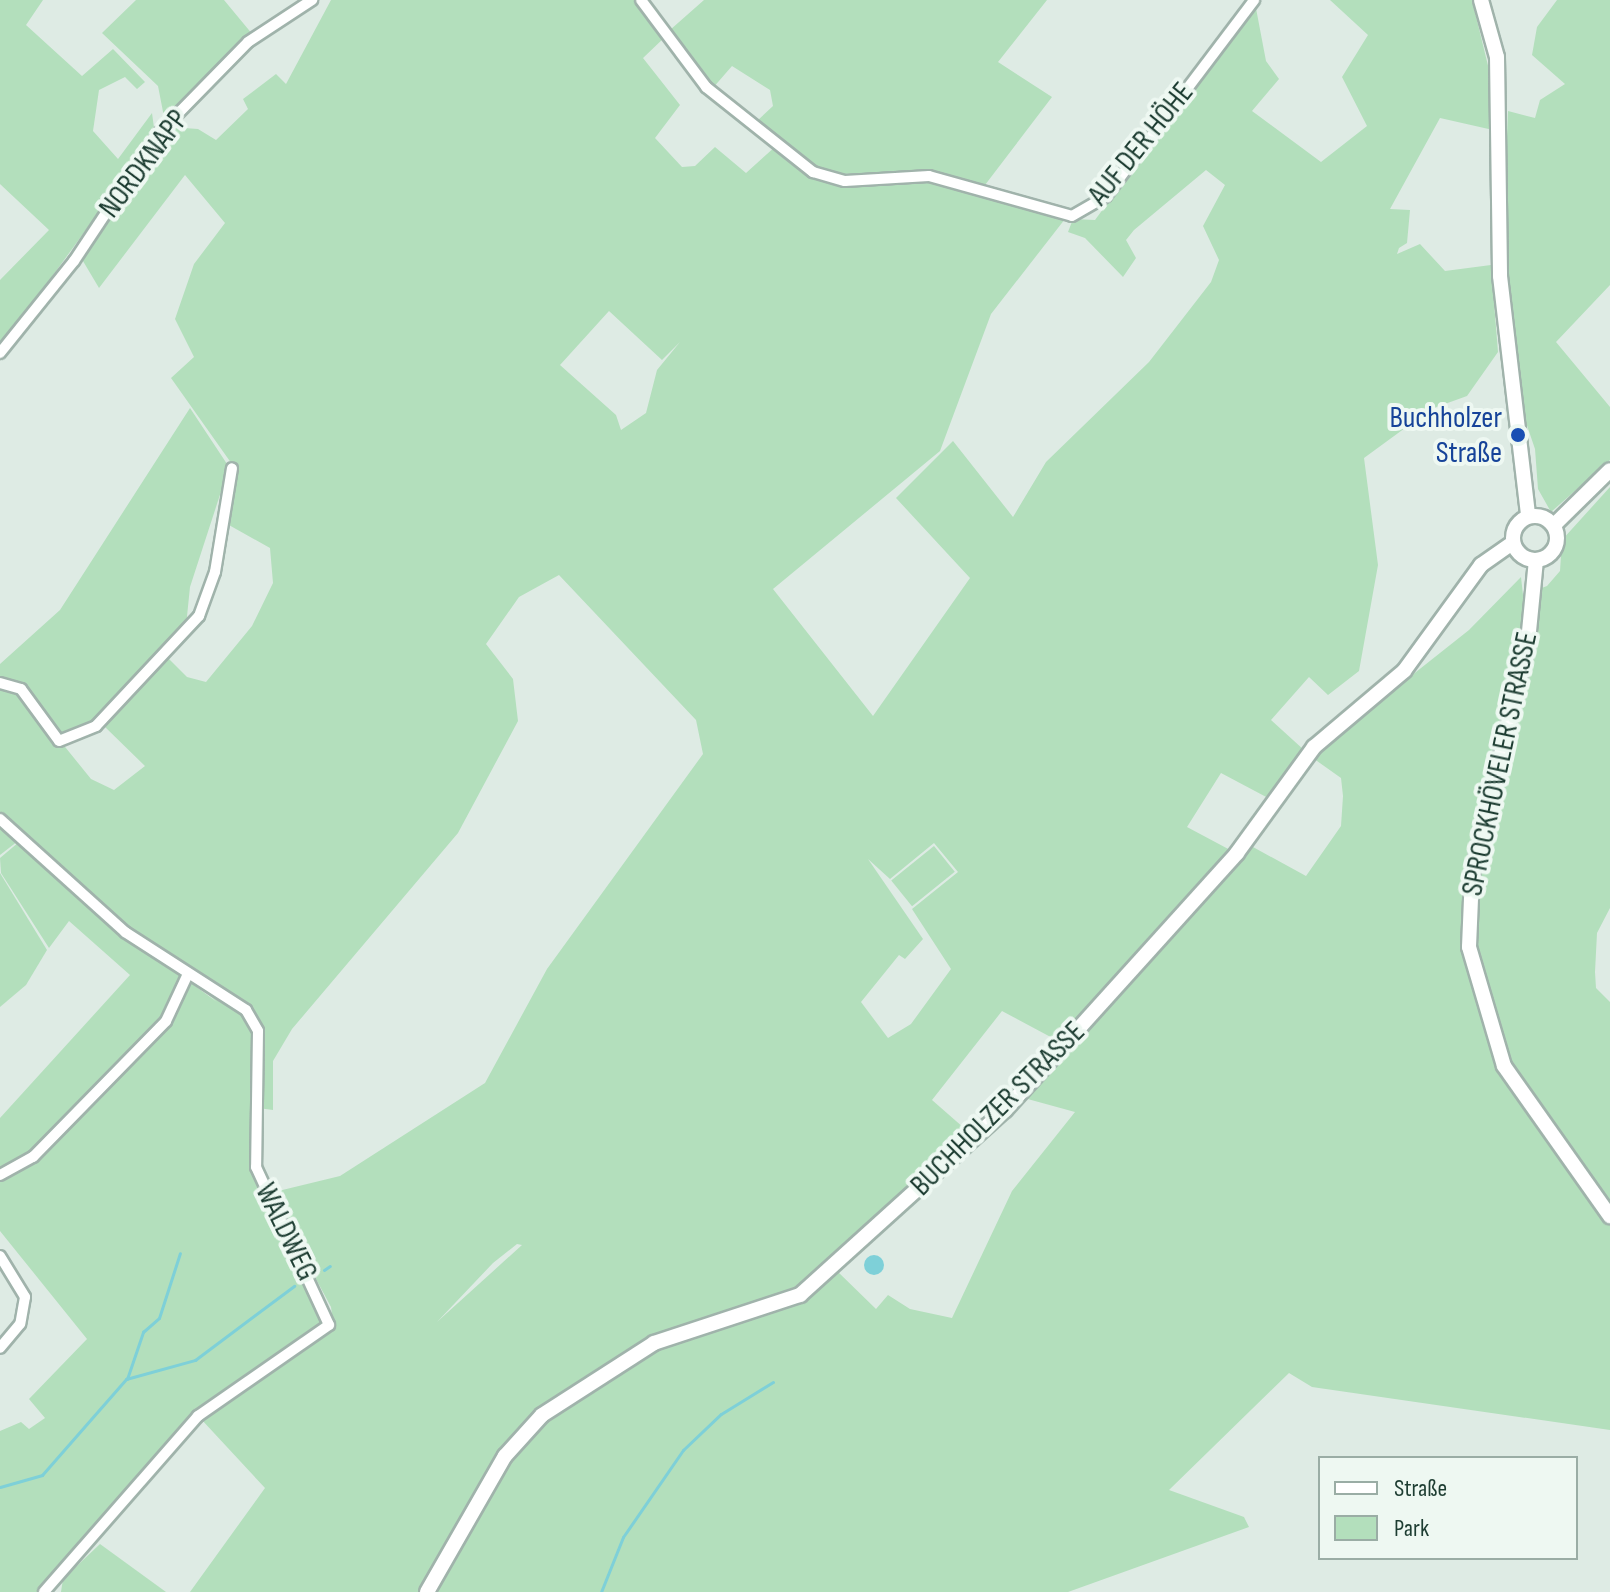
<!DOCTYPE html>
<meta charset="utf-8">
<style>
body{margin:0}
#map{position:relative;width:1610px;height:1592px;overflow:hidden;background:#deebe4;font-family:"Sofia Sans Condensed",sans-serif}
div>[style]{position:absolute}
.green>*{inset:0;background:#b3dfbc;transform-origin:0 0}
.water>*{inset:0;background:#7ed0d8}
.round{border-radius:50%}
.stream>*{height:3px;margin:-1.5px;padding:0 1.5px;transform-origin:1.5px;border-radius:1.5px;background:#7ed0d8}
.roads{filter:drop-shadow(2px 0 #a0b3ab) drop-shadow(-2px 0 #a0b3ab) drop-shadow(0 2px #a0b3ab) drop-shadow(0 -2px #a0b3ab)}
.street>*{height:10px;margin:-5px;padding:0 5px;transform-origin:5px;border-radius:5px;background:#fff}
.secondary>*{height:14px;margin:-7px;padding:0 7px;transform-origin:7px;border-radius:7px;background:#fff}
.secondary>.ring{margin:-7px;padding:0;box-sizing:content-box;background:none;border:14px solid #fff;border-radius:50%}
.dots>*{width:22px;height:22px;translate:-50% -50%;box-sizing:border-box;border:4px solid #eef8f2;border-radius:50%}
span{translate:-50% -50%;white-space:nowrap;text-align:center;line-height:1.15;-webkit-text-stroke:8px #eef8f2;paint-order:stroke}
.street-label{font-size:30px;color:#1d3d32}
.transit-label{font-size:30px;color:#164399}
.right{translate:-100% -50%;text-align:right}
.legend{position:absolute;left:1318px;top:1456px;width:260px;height:104px;box-sizing:border-box;background:#eef8f2;border:2px solid #9aada5;margin:0;padding:10px 14px;list-style:none;font-size:24px;color:#1d3d32}
.legend li{display:flex;align-items:center;gap:16px;height:40px}
.legend b{width:40px;border:2px solid #9aada5}
</style>
<div id="map">
<div class="green">
<i style="clip-path:polygon(0 0,43px 0,26px 25px,82px 76px,113px 49px,145px 82px,137px 89px,125px 77px,99px 90px,93px 131px,118px 159px,152px 113px,155px 135px,0 348px,0 280px,49px 230px,0 184px)"></i>
<i style="clip-path:polygon(136px 0,224px 0,253px 35px,165px 122px,158px 86px,102px 33px)"></i>
<i style="clip-path:polygon(evenodd,331px 0,637px 0,666px 36px,643px 58px,680px 105px,655px 138px,682px 167px,695px 166px,715px 147px,746px 173px,776px 146px,792px 165px,822px 181px,929px 179px,1065px 219px,991px 314px,940px 451px,773px 589px,873px 716px,970px 578px,896px 498px,953px 441px,1013px 517px,1046px 462px,1149px 362px,1211px 282px,1219px 260px,1203px 226px,1225px 185px,1206px 170px,1134px 230px,1126px 240px,1136px 258px,1123px 277px,1085px 238px,1068px 232px,1073px 219px,1095px 220px,1255px 3px,1266px 61px,1279px 79px,1252px 111px,1321px 162px,1367px 126px,1342px 77px,1368px 35px,1330px 0,1472px 0,1492px 82px,1493px 130px,1440px 118px,1390px 209px,1410px 210px,1407px 243px,1399px 248px,1397px 254px,1420px 244px,1445px 271px,1491px 265px,1498px 352px,1467px 396px,1431px 409px,1364px 458px,1378px 565px,1359px 671px,1328px 695px,1309px 677px,1271px 720px,1304px 750px,1270px 799px,1221px 773px,1187px 827px,1232px 851px,1060px 1042px,1002px 1011px,932px 1100px,972px 1135px,807px 1285px,760px 1311px,665px 1340px,780px 1309px,836px 1270px,876px 1309px,888px 1295px,910px 1309px,952px 1318px,1012px 1191px,1075px 1112px,1024px 1098px,1253px 847px,1306px 876px,1341px 826px,1343px 796px,1341px 778px,1310px 756px,1469px 630px,1521px 577px,1523px 595px,1547px 586px,1560px 571px,1562px 540px,1610px 487px,1610px 908px,1597px 933px,1595px 972px,1596px 988px,1610px 1002px,1610px 1430px,1312px 1387px,1289px 1373px,1169px 1490px,1244px 1517px,1249px 1527px,1068px 1592px,433px 1592px,510px 1455px,562px 1393px,514px 1433px,420px 1592px,190px 1592px,265px 1488px,201px 1419px,334px 1329px,331px 1307px,270px 1193px,340px 1176px,485px 1083px,547px 969px,703px 754px,696px 720px,559px 575px,519px 597px,486px 644px,513px 679px,518px 721px,458px 833px,292px 1029px,273px 1061px,273px 1110px,258px 1108px,257px 1070px,253px 1167px,322px 1310px,323px 1327px,196px 1413px,38px 1592px,0 1592px,0 1431px,21px 1422px,29px 1429px,45px 1418px,29px 1399px,87px 1339px,0 1231px,0 1118px,130px 975px,69px 921px,49px 948px,1px 873px,0 858px,19px 842px,124px 934px,217px 1002px,0 818px,0 685px,19px 690px,91px 779px,114px 790px,145px 766px,104px 726px,65px 745px,22px 687px,0 680px,0 664px,60px 610px,190px 408px,229px 467px,190px 587px,186px 626px,164px 654px,187px 677px,206px 682px,252px 626px,273px 583px,270px 548px,220px 520px,234px 467px,171px 378px,194px 357px,175px 319px,194px 264px,225px 223px,185px 175px,99px 288px,80px 256px,170px 127px,198px 129px,216px 140px,248px 109px,243px 99px,276px 74px,286px 84px,331px 0,609px 311px,662px 360px,680px 342px,657px 370px,646px 413px,621px 430px,616px 415px,560px 365px,609px 311px,331px 0,934px 843px,958px 872px,912px 909px,951px 969px,911px 1024px,888px 1038px,861px 1002px,899px 955px,905px 959px,923px 939px,868px 859px,890px 879px,934px 843px,331px 0,517px 1244px,522px 1245px,437px 1322px,493px 1263px,517px 1244px)"></i>
<i style="clip-path:polygon(704px 0,1047px 0,998px 62px,1052px 97px,985px 185px,929px 173px,830px 174px,798px 161px,757px 121px,773px 106px,770px 90px,732px 66px,712px 89px,670px 30px)"></i>
<i style="clip-path:polygon(1557px 0,1610px 0,1610px 285px,1556px 342px,1610px 407px,1610px 460px,1551px 512px,1538px 489px,1535px 449px,1519px 402px,1503px 232px,1508px 111px,1535px 118px,1540px 100px,1565px 84px,1532px 55px,1537px 27px)"></i>
<i style="clip-path:polygon(0 823px,18px 841px,0 855px)"></i>
<i style="left:934px;top:846px;width:33px;height:55px;rotate:51deg"></i>
<i style="clip-path:polygon(0 873px,47px 950px,26px 985px,0 1007px)"></i>
<i style="clip-path:polygon(100px 1544px,166px 1592px,61px 1592px,63px 1579px)"></i>
</div>
<div class="water">
<i class="round" style="left:864px;top:1255px;width:20px;height:20px"></i>
</div>
<div class="stream">
<i style="left:324px;top:1270px;width:7px;rotate:-34deg"></i>
<i style="left:127px;top:1379px;width:50px;rotate:-71.2deg"></i>
<i style="left:143px;top:1332px;width:21px;rotate:-41deg"></i>
<i style="left:159px;top:1318px;width:68px;rotate:-72.1deg"></i>
<i style="left:0;top:1487px;width:44px;rotate:-15.9deg"></i>
<i style="left:42px;top:1475px;width:128px;rotate:-48.8deg"></i>
<i style="left:126px;top:1379px;width:72px;rotate:-15.4deg"></i>
<i style="left:195px;top:1360px;width:124px;rotate:-36.8deg"></i>
<i style="left:601px;top:1592px;width:59px;rotate:-68.2deg"></i>
<i style="left:623px;top:1537px;width:106px;rotate:-55.4deg"></i>
<i style="left:683px;top:1450px;width:52px;rotate:-43.5deg"></i>
<i style="left:721px;top:1414px;width:61px;rotate:-31.6deg"></i>
</div>
<div class="roads">
<div class="street">
<i style="left:641px;top:0;width:109px;rotate:53.2deg"></i>
<i style="left:706px;top:87px;width:137px;rotate:38.5deg"></i>
<i style="left:813px;top:172px;width:33px;rotate:16deg"></i>
<i style="left:845px;top:181px;width:84px;rotate:-3.4deg"></i>
<i style="left:929px;top:176px;width:148px;rotate:15.6deg"></i>
<i style="left:1072px;top:216px;width:39px;rotate:-30deg"></i>
<i style="left:1106px;top:196px;width:246px;rotate:-52.9deg"></i>
<i style="left:0;top:353px;width:118px;rotate:-51.2deg"></i>
<i style="left:74px;top:261px;width:154px;rotate:-56.4deg"></i>
<i style="left:159px;top:133px;width:127px;rotate:-45.6deg"></i>
<i style="left:248px;top:42px;width:77px;rotate:-33.3deg"></i>
<i style="left:0;top:683px;width:22px;rotate:16deg"></i>
<i style="left:21px;top:689px;width:64px;rotate:53.8deg"></i>
<i style="left:59px;top:741px;width:40px;rotate:-22deg"></i>
<i style="left:96px;top:726px;width:151px;rotate:-46.9deg"></i>
<i style="left:199px;top:616px;width:47px;rotate:-70deg"></i>
<i style="left:215px;top:572px;width:105px;rotate:-80.7deg"></i>
<i style="left:0;top:819px;width:169px;rotate:42.1deg"></i>
<i style="left:125px;top:932px;width:144px;rotate:32.8deg"></i>
<i style="left:246px;top:1010px;width:24px;rotate:60deg"></i>
<i style="left:258px;top:1031px;width:136px;rotate:90.8deg"></i>
<i style="left:256px;top:1167px;width:174px;rotate:65.2deg"></i>
<i style="left:329px;top:1325px;width:160px;rotate:145.2deg"></i>
<i style="left:198px;top:1416px;width:234px;rotate:131.2deg"></i>
<i style="left:0;top:1175px;width:38px;rotate:-29deg"></i>
<i style="left:33px;top:1157px;width:190px;rotate:-45.6deg"></i>
<i style="left:166px;top:1021px;width:50px;rotate:-65deg"></i>
<i style="left:0;top:1256px;width:48px;rotate:58.6deg"></i>
<i style="left:25px;top:1297px;width:27px;rotate:100deg"></i>
<i style="left:20px;top:1324px;width:31px;rotate:130deg"></i>
</div>
<div class="secondary">
<i style="left:1481px;top:0;width:59px;rotate:74.3deg"></i>
<i style="left:1497px;top:57px;width:219px;rotate:89.2deg"></i>
<i style="left:1500px;top:276px;width:242px;rotate:83.3deg"></i>
<i class="ring" style="left:1513px;top:516px;width:30px;height:30px"></i>
<i style="left:1554px;top:525px;width:78px;rotate:-44.5deg"></i>
<i style="left:1536px;top:560px;width:82px;rotate:95.6deg"></i>
<i style="left:1528px;top:642px;width:240px;rotate:103.5deg"></i>
<i style="left:1472px;top:875px;width:72px;rotate:92.4deg"></i>
<i style="left:1469px;top:947px;width:124px;rotate:73.6deg"></i>
<i style="left:1504px;top:1066px;width:184px;rotate:54.8deg"></i>
<i style="left:427px;top:1592px;width:157px;rotate:-60.2deg"></i>
<i style="left:505px;top:1456px;width:55px;rotate:-47.9deg"></i>
<i style="left:542px;top:1415px;width:133px;rotate:-32.7deg"></i>
<i style="left:654px;top:1343px;width:154px;rotate:-18.2deg"></i>
<i style="left:800px;top:1295px;width:276px;rotate:-42.1deg"></i>
<i style="left:1005px;top:1110px;width:346px;rotate:-47.9deg"></i>
<i style="left:1237px;top:853px;width:131px;rotate:-54deg"></i>
<i style="left:1314px;top:747px;width:118px;rotate:-40.2deg"></i>
<i style="left:1404px;top:671px;width:131px;rotate:-54deg"></i>
<i style="left:1481px;top:565px;width:39px;rotate:-35deg"></i>
</div>
</div>
<div class="dots">
<i style="left:1518px;top:435px;background:#1a4fb4"></i>
</div>
<div class="street-label">
<span style="left:1141px;top:144px;rotate:-51deg">AUF DER HÖHE</span>
<span style="left:144px;top:164px;rotate:-53deg">NORDKNAPP</span>
<span style="left:1500px;top:764px;rotate:-78deg">SPROCKHÖVELER STRASSE</span>
<span style="left:998px;top:1109px;rotate:-45deg">BUCHHOLZER STRASSE</span>
<span style="left:286px;top:1232px;rotate:64deg">WALDWEG</span>
</div>
<div class="transit-label">
<span class="right" style="left:1502px;top:435px">Buchholzer<br>Straße</span>
</div>
<ul class="legend">
<li><b style="height:10px;background:#fff"></b>Straße</li>
<li><b style="height:22px;background:#b3dfbc"></b>Park</li>
</ul>
</div>
